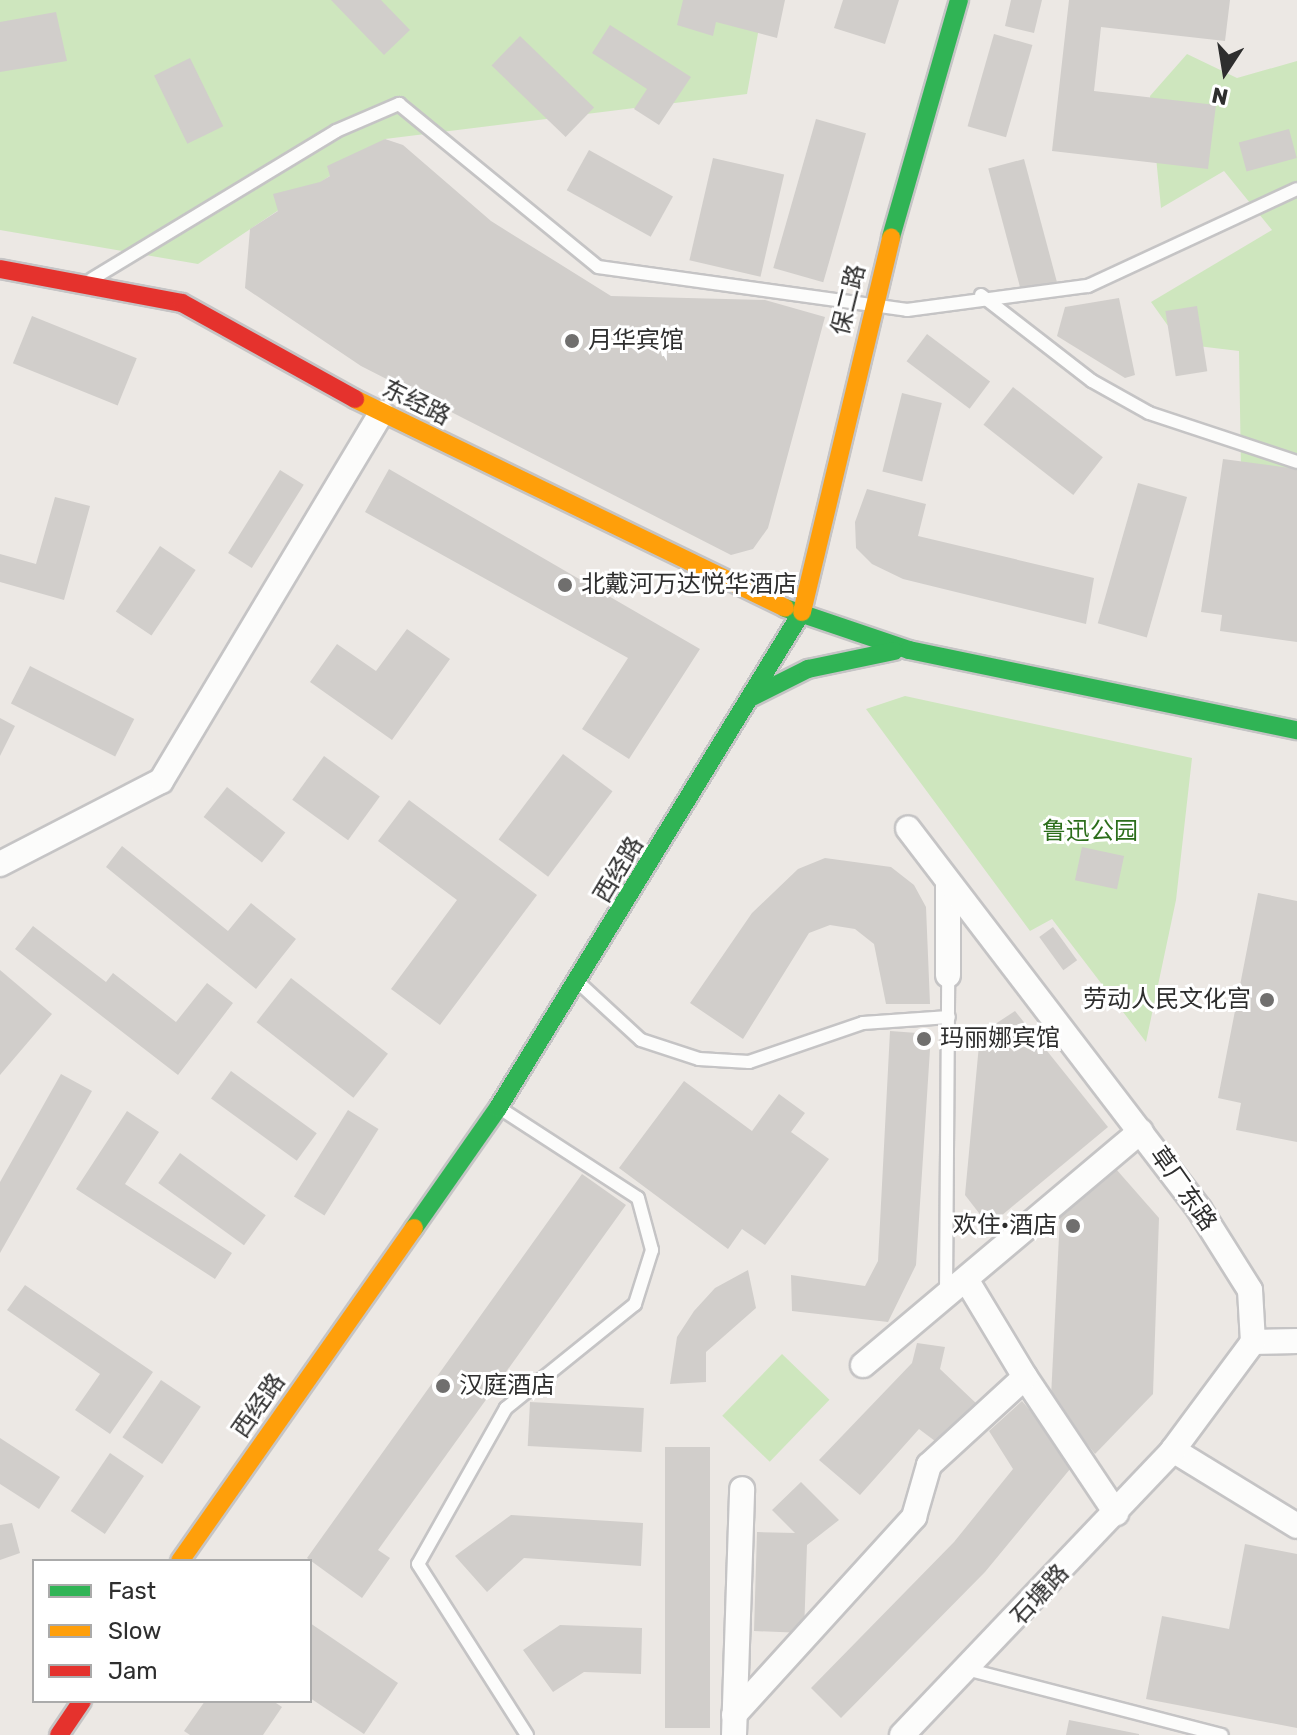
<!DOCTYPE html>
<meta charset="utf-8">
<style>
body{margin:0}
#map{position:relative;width:1297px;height:1735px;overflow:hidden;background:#ece8e4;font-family:Rubik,"Noto Sans SC",sans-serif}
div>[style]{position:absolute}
.green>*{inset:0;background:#cee6be;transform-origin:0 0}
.building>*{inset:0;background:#d1cecb;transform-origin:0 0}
.roads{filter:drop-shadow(2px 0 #c5c4c5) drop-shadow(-2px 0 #c5c4c5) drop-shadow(0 2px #c5c4c5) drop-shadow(0 -2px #c5c4c5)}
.lane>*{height:12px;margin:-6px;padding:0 6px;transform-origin:6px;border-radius:6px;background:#fcfcfb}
.street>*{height:24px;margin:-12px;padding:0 12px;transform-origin:12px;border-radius:12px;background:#fcfcfb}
.fast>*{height:18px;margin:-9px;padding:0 9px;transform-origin:9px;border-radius:9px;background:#30b455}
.slow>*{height:18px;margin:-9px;padding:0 9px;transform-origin:9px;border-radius:9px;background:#ff9f0a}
.jam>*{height:18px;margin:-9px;padding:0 9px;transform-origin:9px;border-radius:9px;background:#e5322d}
.dots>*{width:22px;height:22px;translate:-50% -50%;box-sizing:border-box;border:4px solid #fff;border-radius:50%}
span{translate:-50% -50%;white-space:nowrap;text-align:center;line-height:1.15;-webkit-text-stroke:6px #fff;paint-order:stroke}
.street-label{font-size:24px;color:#2e2e2e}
.poi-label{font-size:24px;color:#2e2e2e}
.left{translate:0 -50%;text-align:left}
.right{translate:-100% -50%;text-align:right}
.park-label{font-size:24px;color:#2c6e1b}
.legend{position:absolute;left:32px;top:1559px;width:280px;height:144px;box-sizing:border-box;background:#fff;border:2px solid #ababab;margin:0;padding:10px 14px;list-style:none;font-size:24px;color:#2e2e2e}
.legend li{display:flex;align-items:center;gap:16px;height:40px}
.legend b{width:40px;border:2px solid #ababab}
.north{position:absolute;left:1185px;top:32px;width:80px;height:80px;-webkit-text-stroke:6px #fff;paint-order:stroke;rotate:192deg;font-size:22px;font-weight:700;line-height:32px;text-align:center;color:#2e2e2e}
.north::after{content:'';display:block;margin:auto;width:28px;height:36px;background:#2e2e2e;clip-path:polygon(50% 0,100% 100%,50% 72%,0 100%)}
</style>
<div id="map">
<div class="green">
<i style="clip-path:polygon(0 0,764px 0,747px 94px,385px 139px,198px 264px,0 230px)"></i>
<i style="clip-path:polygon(1187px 54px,1237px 78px,1297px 61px,1297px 486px,1241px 469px,1239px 351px,1181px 344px,1151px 302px,1272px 230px,1224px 171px,1161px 208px,1150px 96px)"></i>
<i style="clip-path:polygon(905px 696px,1192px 758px,1176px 900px,1146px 1042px,1052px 919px,1030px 931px,866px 709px)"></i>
<i style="left:782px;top:1354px;width:66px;height:86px;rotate:44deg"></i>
</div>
<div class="building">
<i style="clip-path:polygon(331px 0,381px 0,410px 30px,384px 55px)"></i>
<i style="clip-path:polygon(683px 0,785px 0,777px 38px,716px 22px,713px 36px,677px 25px)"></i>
<i style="clip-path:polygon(843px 0,899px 0,885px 44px,834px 28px)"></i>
<i style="clip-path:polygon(1011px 0,1042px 0,1034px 33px,1005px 26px)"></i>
<i style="clip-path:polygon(1069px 0,1230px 0,1225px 41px,1101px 27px,1094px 91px,1216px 105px,1208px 169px,1052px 151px)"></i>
<i style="clip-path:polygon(56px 12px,67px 61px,0 72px,0 22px)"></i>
<i style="clip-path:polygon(610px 25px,691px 77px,659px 125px,634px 109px,647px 89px,592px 53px)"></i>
<i style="left:994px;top:34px;width:40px;height:96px;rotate:16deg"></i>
<i style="left:520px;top:36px;width:103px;height:41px;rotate:44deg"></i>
<i style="left:190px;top:58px;width:76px;height:40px;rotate:64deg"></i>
<i style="left:816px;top:119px;width:52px;height:155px;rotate:16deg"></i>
<i style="left:1289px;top:129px;width:30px;height:52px;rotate:75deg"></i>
<i style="clip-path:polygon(385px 139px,403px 145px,491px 221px,611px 296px,765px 300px,825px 317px,768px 528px,753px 549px,731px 555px,361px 366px,245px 288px,250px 229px,278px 211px,273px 194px,320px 182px,330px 176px,327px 166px)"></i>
<i style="left:589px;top:150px;width:96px;height:46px;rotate:29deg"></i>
<i style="left:713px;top:158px;width:73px;height:105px;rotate:13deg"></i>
<i style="left:1024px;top:159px;width:127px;height:37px;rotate:75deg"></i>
<i style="clip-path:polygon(1119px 298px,1135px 375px,1125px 378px,1057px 336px,1065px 307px)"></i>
<i style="left:1197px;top:306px;width:66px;height:32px;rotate:81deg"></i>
<i style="left:32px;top:316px;width:113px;height:51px;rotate:22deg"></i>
<i style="left:927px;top:334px;width:79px;height:34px;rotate:37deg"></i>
<i style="left:1013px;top:387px;width:114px;height:48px;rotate:38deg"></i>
<i style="left:902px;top:393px;width:41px;height:81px;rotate:14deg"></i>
<i style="clip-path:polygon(1223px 459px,1297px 469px,1297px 642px,1220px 631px,1222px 615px,1201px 612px)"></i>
<i style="clip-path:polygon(389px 469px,700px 649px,629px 759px,582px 729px,628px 658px,365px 512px)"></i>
<i style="left:280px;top:470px;width:28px;height:98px;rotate:32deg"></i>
<i style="left:1138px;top:483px;width:51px;height:146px;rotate:16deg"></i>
<i style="clip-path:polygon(867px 489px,926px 504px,918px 536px,1094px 578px,1086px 624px,903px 579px,872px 564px,856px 548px,855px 522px)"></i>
<i style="clip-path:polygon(55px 497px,90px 506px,64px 600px,0 582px,0 554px,36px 564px)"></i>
<i style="left:160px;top:546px;width:43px;height:79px;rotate:34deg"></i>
<i style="clip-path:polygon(407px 629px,450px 659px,392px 740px,310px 682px,337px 644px,376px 671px)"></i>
<i style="left:30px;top:666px;width:117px;height:42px;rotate:27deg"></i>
<i style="clip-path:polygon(0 718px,15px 726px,0 756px)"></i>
<i style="left:563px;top:754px;width:62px;height:107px;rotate:37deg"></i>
<i style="left:324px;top:756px;width:69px;height:54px;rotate:36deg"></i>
<i style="left:227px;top:787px;width:74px;height:38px;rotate:38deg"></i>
<i style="clip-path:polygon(409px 800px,537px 895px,440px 1025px,391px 989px,457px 900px,378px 841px)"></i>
<i style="clip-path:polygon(122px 846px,228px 931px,251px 903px,296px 939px,256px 989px,106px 867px)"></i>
<i style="left:1082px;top:847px;width:43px;height:34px;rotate:12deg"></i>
<i style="clip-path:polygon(825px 858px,891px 867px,914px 885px,926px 907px,930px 1004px,886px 1004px,874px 944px,855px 929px,830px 925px,809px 933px,743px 1039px,690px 1003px,752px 913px,798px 869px)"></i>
<i style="clip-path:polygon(1258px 893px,1297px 901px,1297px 1142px,1236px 1130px,1241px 1103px,1218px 1098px)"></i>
<i style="clip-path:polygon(33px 926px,106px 982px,113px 973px,176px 1022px,207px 983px,233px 1003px,178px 1075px,15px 949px)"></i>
<i style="left:1053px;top:927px;width:41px;height:17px;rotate:54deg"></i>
<i style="clip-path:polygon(0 970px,52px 1014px,0 1075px)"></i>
<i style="left:291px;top:978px;width:123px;height:56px;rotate:38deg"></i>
<i style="clip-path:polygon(1015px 1011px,1108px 1127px,989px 1226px,965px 1195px,980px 1034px)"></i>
<i style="clip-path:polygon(890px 1031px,931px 1034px,916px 1265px,888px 1322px,792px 1311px,791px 1275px,865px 1286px,878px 1261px)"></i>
<i style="left:231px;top:1071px;width:106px;height:34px;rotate:36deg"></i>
<i style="clip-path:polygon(61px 1074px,92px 1091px,0 1253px,0 1182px)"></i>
<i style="clip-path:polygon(684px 1081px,752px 1131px,779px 1094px,805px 1113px,791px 1132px,829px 1159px,765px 1245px,742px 1229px,728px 1249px,619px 1168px)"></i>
<i style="left:348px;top:1110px;width:36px;height:102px;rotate:32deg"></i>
<i style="clip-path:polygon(127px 1111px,159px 1132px,125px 1184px,232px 1253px,215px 1279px,76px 1189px)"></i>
<i style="left:180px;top:1153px;width:106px;height:37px;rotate:36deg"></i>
<i style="clip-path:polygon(1116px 1169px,1159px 1218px,1153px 1394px,1095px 1454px,1051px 1397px,1060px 1216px)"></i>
<i style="clip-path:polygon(582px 1174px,626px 1205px,378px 1550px,390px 1558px,362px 1598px,307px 1558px)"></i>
<i style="clip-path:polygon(748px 1270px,756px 1308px,706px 1352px,706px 1382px,670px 1384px,677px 1337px,694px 1311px,715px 1288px)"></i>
<i style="clip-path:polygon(25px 1285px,153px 1372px,110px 1434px,75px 1410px,100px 1374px,7px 1310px)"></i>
<i style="clip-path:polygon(917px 1343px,945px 1347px,940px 1369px,979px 1406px,939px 1444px,919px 1429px,860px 1495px,819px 1460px,912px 1363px)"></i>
<i style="left:161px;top:1380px;width:48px;height:69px;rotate:34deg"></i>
<i style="clip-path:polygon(1022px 1401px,1075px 1463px,985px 1572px,841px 1718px,811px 1688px,954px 1542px,1013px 1469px,989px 1431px)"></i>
<i style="left:530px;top:1402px;width:114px;height:44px;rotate:3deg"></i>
<i style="clip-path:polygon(0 1438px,60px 1477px,39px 1509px,0 1484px)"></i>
<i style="left:665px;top:1447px;width:45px;height:281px"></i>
<i style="left:110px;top:1453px;width:41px;height:70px;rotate:34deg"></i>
<i style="clip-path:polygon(801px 1482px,839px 1520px,807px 1545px,804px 1633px,754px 1631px,757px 1532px,795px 1533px,772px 1510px)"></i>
<i style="clip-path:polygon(511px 1515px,643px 1523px,641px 1566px,524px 1558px,487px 1592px,455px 1556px)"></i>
<i style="clip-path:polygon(12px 1523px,20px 1553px,0 1560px,0 1525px)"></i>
<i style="clip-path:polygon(1245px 1544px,1297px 1554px,1297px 1728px,1146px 1699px,1162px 1616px,1229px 1629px)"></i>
<i style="clip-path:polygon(310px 1623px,398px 1683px,364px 1734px,310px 1698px)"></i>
<i style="clip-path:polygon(560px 1625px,642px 1628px,641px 1674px,584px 1672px,553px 1692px,523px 1650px)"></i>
<i style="clip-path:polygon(205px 1701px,273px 1701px,282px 1707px,263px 1735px,190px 1735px,184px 1731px)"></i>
<i style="clip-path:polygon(1069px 1720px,1139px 1734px,1139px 1735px,1066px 1735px)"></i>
</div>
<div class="roads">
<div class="lane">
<i style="left:92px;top:279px;width:285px;rotate:-31.2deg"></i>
<i style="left:336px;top:131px;width:69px;rotate:-23.2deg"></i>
<i style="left:399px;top:104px;width:257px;rotate:39.3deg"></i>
<i style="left:598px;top:267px;width:312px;rotate:7.9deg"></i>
<i style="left:907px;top:310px;width:183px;rotate:-7.6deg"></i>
<i style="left:1088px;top:286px;width:230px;rotate:-24.9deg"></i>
<i style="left:981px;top:295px;width:140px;rotate:37.8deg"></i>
<i style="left:1092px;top:381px;width:65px;rotate:29.3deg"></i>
<i style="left:1149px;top:413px;width:156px;rotate:18.3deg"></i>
<i style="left:579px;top:983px;width:84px;rotate:42.6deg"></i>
<i style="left:641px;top:1040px;width:61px;rotate:18.1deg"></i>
<i style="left:699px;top:1059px;width:50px;rotate:3.4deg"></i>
<i style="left:749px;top:1062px;width:120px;rotate:-18.9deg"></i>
<i style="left:863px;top:1023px;width:86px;rotate:-4deg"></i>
<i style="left:501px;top:1109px;width:163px;rotate:33deg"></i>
<i style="left:638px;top:1198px;width:54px;rotate:74.9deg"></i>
<i style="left:652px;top:1250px;width:57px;rotate:107.5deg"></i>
<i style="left:635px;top:1304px;width:166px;rotate:141.1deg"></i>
<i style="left:506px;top:1408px;width:179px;rotate:119.4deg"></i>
<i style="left:418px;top:1564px;width:203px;rotate:57.5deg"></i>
<i style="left:946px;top:1294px;width:319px;rotate:-89.6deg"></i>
<i style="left:970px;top:1670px;width:260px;rotate:14.5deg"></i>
</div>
<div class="street">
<i style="left:0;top:864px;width:181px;rotate:-27.3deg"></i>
<i style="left:161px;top:781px;width:429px;rotate:-59.1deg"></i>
<i style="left:948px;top:975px;width:93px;rotate:-90deg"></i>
<i style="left:1253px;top:1342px;width:44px;rotate:-1.3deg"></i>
<i style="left:863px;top:1365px;width:363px;rotate:-40.1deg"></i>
<i style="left:1025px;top:1377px;width:164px;rotate:56.2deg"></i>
<i style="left:1173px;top:1450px;width:145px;rotate:31.5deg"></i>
<i style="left:734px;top:1715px;width:268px;rotate:-47.7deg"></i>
<i style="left:914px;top:1517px;width:54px;rotate:-73.9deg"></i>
<i style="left:929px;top:1465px;width:130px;rotate:-42.5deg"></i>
<i style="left:1025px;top:1377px;width:112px;rotate:-121.1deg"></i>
<i style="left:734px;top:1735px;width:246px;rotate:-88.1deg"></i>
<i style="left:902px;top:1735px;width:393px;rotate:-46.4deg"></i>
<i style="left:1173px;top:1450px;width:134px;rotate:-53.5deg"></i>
<i style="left:1253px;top:1342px;width:52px;rotate:-93.3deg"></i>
<i style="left:1250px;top:1290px;width:96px;rotate:-122.2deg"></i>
<i style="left:1199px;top:1209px;width:479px;rotate:-127.4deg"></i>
</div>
<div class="fast">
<i style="left:891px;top:237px;width:247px;rotate:-74deg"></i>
<i style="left:785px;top:608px;width:131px;rotate:18.7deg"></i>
<i style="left:909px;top:650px;width:396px;rotate:11.7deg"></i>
<i style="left:752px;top:697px;width:63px;rotate:-26.6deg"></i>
<i style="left:808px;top:669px;width:88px;rotate:-11.8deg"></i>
<i style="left:414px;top:1228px;width:146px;rotate:-55deg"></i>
<i style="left:498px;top:1108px;width:582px;rotate:-58.5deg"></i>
</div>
<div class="slow">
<i style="left:355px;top:399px;width:478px;rotate:25.9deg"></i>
<i style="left:802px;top:612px;width:385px;rotate:-76.6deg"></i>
<i style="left:180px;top:1561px;width:407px;rotate:-54.9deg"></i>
</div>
<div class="jam">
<i style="left:0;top:269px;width:185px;rotate:10.6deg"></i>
<i style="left:182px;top:303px;width:198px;rotate:29deg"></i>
<i style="left:59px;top:1735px;width:41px;rotate:-55.9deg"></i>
</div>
</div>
<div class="dots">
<i style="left:572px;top:341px;background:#706f6e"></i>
<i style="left:565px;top:585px;background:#706f6e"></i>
<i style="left:1267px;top:1000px;background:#706f6e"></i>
<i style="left:924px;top:1039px;background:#706f6e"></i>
<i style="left:1073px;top:1226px;background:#706f6e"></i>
<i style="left:443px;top:1386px;background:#706f6e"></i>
</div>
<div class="street-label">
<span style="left:849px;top:300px;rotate:-76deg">保二路</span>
<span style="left:416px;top:403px;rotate:26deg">东经路</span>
<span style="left:619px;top:870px;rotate:-59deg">西经路</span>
<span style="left:1183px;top:1189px;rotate:55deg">草厂东路</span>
<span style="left:259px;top:1406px;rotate:-55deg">西经路</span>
<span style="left:1040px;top:1595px;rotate:-47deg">石塘路</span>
</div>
<div class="poi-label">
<span class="left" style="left:588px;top:341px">月华宾馆</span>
<span class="left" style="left:581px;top:585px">北戴河万达悦华酒店</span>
<span class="right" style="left:1251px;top:1000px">劳动人民文化宫</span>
<span class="left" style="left:940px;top:1039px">玛丽娜宾馆</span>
<span class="right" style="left:1057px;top:1226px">欢住·酒店</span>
<span class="left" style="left:459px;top:1386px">汉庭酒店</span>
</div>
<div class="park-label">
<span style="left:1090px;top:832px">鲁迅公园</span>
</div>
<ul class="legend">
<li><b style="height:10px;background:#30b455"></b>Fast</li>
<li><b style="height:10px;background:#ff9f0a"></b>Slow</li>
<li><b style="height:10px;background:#e5322d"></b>Jam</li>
</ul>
<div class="north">N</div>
</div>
